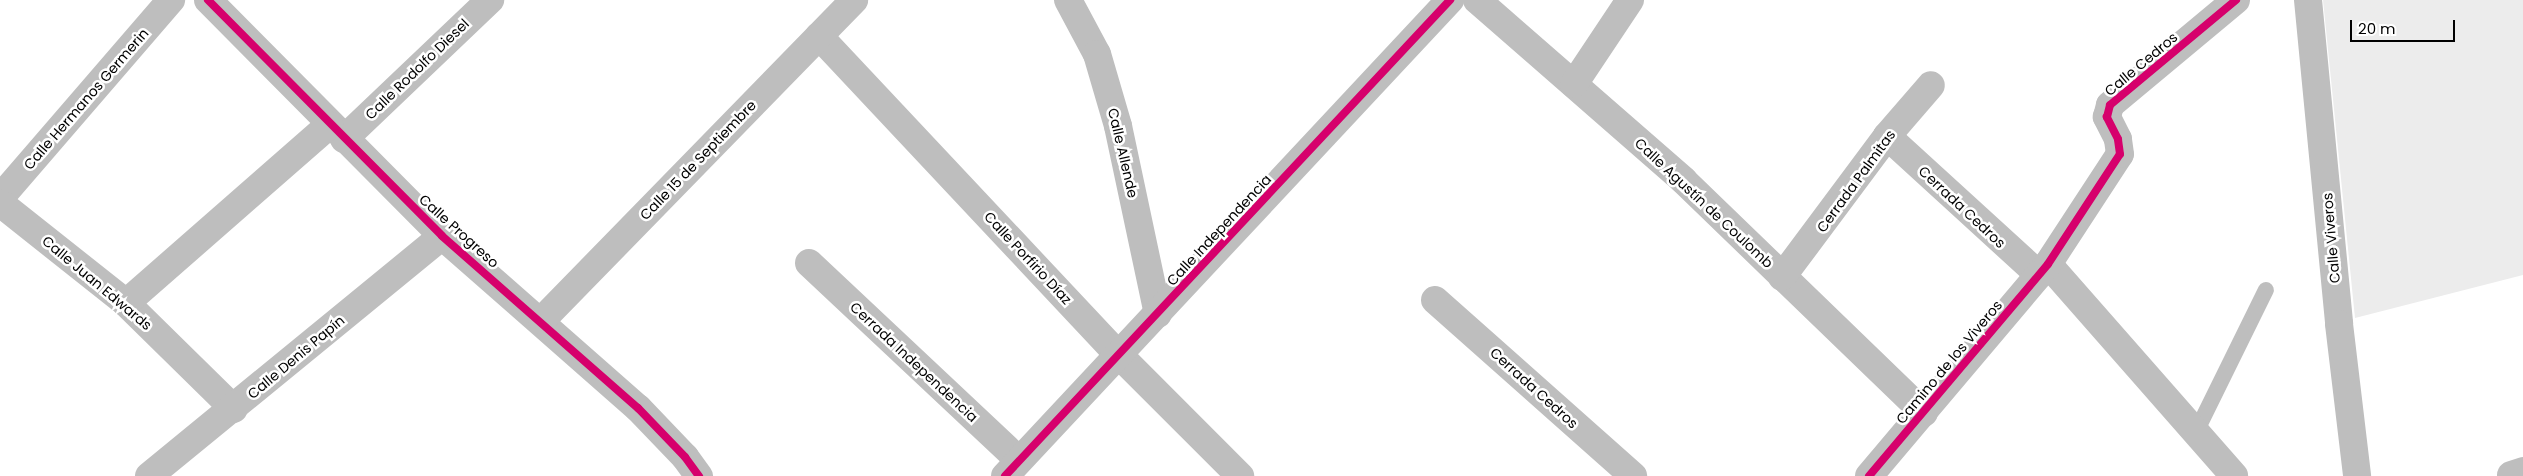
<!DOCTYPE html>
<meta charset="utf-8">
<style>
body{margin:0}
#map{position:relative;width:2523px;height:476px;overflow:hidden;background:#fff;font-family:Poppins,sans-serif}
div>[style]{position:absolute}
.green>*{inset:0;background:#ececec}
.lane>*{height:16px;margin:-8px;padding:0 8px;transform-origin:8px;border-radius:8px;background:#bebebe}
.street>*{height:28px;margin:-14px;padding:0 14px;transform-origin:14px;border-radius:14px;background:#bebebe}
.cycleway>*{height:8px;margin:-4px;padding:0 4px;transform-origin:4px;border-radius:4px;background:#d6006c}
span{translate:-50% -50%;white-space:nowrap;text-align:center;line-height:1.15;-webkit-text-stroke:5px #fff;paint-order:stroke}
.street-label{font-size:14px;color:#000}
.scale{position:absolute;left:2350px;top:20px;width:105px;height:22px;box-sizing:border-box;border:2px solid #000;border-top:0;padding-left:6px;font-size:15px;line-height:18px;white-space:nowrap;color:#000;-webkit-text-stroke:4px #fff;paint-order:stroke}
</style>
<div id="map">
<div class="green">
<i style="clip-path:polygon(2323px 0,2523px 0,2523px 275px,2355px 318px)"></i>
</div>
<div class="lane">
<i style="left:2197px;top:430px;width:156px;rotate:-63.8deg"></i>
</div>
<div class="street">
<i style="left:208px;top:0;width:332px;rotate:45.2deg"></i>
<i style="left:442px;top:236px;width:261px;rotate:41.3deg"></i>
<i style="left:638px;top:408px;width:68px;rotate:46.2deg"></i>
<i style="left:685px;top:457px;width:24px;rotate:54deg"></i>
<i style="left:1068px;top:0;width:61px;rotate:61.8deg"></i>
<i style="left:1097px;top:54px;width:75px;rotate:73.7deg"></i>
<i style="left:1118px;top:126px;width:192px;rotate:78deg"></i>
<i style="left:1477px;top:0;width:274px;rotate:41.1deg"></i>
<i style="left:1683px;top:180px;width:335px;rotate:44deg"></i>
<i style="left:2308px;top:0;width:325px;rotate:84.5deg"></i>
<i style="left:2339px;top:324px;width:153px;rotate:83.2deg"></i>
<i style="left:819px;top:36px;width:436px;rotate:46.8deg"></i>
<i style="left:1118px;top:354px;width:173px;rotate:45deg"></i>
<i style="left:1574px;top:84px;width:101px;rotate:-56.3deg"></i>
<i style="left:1887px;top:136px;width:206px;rotate:42.4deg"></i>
<i style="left:344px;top:139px;width:202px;rotate:-43.6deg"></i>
<i style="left:0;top:198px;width:262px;rotate:-49.2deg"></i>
<i style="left:0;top:203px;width:161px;rotate:38.4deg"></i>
<i style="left:126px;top:303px;width:151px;rotate:44.5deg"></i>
<i style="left:809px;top:263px;width:288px;rotate:43.2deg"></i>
<i style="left:2048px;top:264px;width:282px;rotate:48.7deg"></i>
<i style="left:1782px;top:277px;width:176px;rotate:-53.3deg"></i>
<i style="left:1887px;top:136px;width:67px;rotate:-49.2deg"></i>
<i style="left:1435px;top:300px;width:265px;rotate:41.6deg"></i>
<i style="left:126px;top:303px;width:270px;rotate:-41.2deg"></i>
<i style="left:542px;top:320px;width:447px;rotate:-45.7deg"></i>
<i style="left:2511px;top:475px;width:13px;rotate:-18deg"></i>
<i style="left:149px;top:476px;width:379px;rotate:-39.3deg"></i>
<i style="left:1005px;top:476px;width:652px;rotate:-46.93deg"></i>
<i style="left:1869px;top:476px;width:277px;rotate:-49.8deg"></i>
<i style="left:2048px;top:264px;width:131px;rotate:-56.8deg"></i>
<i style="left:2120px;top:154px;width:15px;rotate:-98deg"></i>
<i style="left:2118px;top:139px;width:25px;rotate:-117deg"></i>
<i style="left:2107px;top:117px;width:12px;rotate:-76deg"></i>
<i style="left:2110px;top:105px;width:164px;rotate:-39.8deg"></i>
</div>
<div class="cycleway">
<i style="left:208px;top:0;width:332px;rotate:45.2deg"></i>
<i style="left:442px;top:236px;width:261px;rotate:41.3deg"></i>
<i style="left:638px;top:408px;width:68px;rotate:46.2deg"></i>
<i style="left:685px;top:457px;width:24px;rotate:54deg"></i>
<i style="left:1005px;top:476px;width:652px;rotate:-46.93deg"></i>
<i style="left:1869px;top:476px;width:277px;rotate:-49.8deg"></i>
<i style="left:2048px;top:264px;width:131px;rotate:-56.8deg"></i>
<i style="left:2120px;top:154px;width:15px;rotate:-98deg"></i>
<i style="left:2118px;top:139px;width:25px;rotate:-117deg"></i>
<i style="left:2107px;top:117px;width:12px;rotate:-76deg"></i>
<i style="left:2110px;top:105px;width:164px;rotate:-39.8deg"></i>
</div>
<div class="street-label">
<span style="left:2141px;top:64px;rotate:-40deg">Calle Cedros</span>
<span style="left:417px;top:69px;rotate:-44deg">Calle Rodolfo Diesel</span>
<span style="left:86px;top:99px;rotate:-49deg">Calle Hermanos Germerin</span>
<span style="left:1123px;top:153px;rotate:77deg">Calle Allende</span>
<span style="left:698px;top:160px;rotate:-46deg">Calle 15 de Septiembre</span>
<span style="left:1856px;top:181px;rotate:-54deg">Cerrada Palmitas</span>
<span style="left:1704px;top:203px;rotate:43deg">Calle Agustín de Coulomb</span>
<span style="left:1962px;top:207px;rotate:43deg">Cerrada Cedros</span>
<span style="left:1219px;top:230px;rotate:-47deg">Calle Independencia</span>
<span style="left:459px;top:231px;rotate:42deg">Calle Progreso</span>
<span style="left:2331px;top:238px;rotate:-95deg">Calle Viveros</span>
<span style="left:1028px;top:258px;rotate:47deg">Calle Porfirio Díaz</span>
<span style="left:97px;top:283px;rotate:40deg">Calle Juan Edwards</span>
<span style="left:296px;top:357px;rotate:-40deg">Calle Denis Papín</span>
<span style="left:914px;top:362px;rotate:43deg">Cerrada Independencia</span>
<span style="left:1949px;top:362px;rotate:-50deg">Camino de los Viveros</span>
<span style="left:1534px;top:388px;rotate:42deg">Cerrada Cedros</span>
</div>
<div class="scale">20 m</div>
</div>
